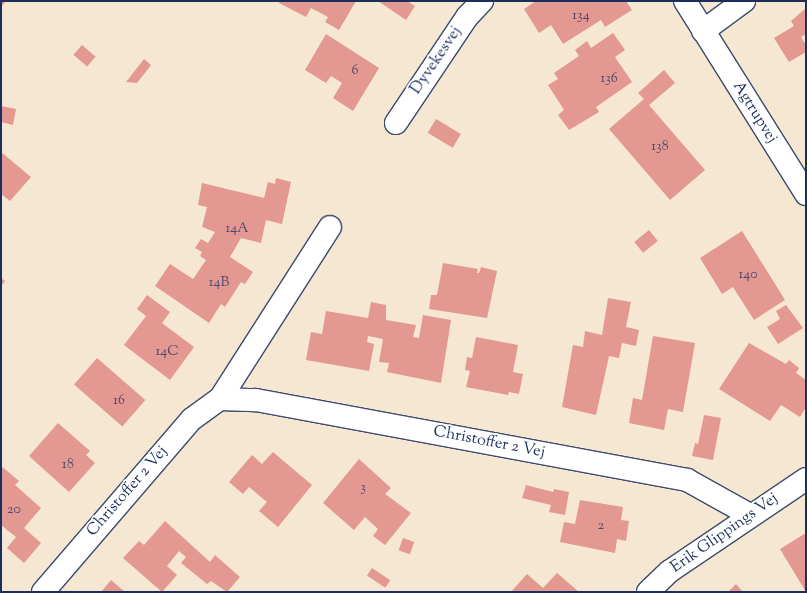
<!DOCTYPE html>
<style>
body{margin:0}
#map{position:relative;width:807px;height:593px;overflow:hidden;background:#f5e7d1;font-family:"Sorts Mill Goudy",serif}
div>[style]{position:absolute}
.building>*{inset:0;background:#e49892;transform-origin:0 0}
.roads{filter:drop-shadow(1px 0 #3c4b6f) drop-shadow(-1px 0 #3c4b6f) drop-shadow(0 1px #3c4b6f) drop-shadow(0 -1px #3c4b6f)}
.minor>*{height:22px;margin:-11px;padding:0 11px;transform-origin:11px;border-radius:11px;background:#fff}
span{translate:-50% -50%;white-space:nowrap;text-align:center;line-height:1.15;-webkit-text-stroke:3.5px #fff;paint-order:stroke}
.number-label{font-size:14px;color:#4d496b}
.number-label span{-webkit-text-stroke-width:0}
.street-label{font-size:16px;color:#1b2f5e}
.frame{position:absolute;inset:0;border:2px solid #1b2f5e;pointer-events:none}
</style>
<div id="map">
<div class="building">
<i style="clip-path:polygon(1px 1px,6px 1px,1px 7px)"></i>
<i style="clip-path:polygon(280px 1px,356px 1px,339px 30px,325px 22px,328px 17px,311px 8px,306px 17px,279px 3px)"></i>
<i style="clip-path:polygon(378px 1px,407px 1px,415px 6px,406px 20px)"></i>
<i style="clip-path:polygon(536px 1px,626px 1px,632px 10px,605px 27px,601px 20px,563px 44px,551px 25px,539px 33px,524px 9px)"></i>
<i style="clip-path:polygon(806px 8px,806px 34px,801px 37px,806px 45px,806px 52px,789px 62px,774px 38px,794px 26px,791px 21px)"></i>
<i style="clip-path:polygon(613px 33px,625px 50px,615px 57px,632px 82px,596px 107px,599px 112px,569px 130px,558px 115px,564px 110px,548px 85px,558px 79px,554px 73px,579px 56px,575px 50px,587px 41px,591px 48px)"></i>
<i style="clip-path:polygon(326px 34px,379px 68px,353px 111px,333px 98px,342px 83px,331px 76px,326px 83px,305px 70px)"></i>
<i style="left:82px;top:45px;width:18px;height:13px;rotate:41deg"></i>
<i style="clip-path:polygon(144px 59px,151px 65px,137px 83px,126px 82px)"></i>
<i style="clip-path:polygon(664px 70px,675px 83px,649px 105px,705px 170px,670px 200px,609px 129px,644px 99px,638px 93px)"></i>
<i style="clip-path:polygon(1px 106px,16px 109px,13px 125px,1px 122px)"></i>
<i style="left:436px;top:119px;width:29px;height:16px;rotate:31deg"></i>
<i style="clip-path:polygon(1px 152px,31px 177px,10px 201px,1px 194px)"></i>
<i style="clip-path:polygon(276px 178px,291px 182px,282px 224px,266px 220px,261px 243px,241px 238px,230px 257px,253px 272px,245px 284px,241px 282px,225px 307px,221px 304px,209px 323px,155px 286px,170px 264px,193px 279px,206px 260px,200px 256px,202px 252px,195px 248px,201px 239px,208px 243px,215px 232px,202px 227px,207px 207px,198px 205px,202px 183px,264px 198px,268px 182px,275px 184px)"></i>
<i style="left:649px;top:230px;width:14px;height:19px;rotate:51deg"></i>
<i style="clip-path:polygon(742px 231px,785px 300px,754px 320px,733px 287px,722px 294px,700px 258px)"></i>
<i style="clip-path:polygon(443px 263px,478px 269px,477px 273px,479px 273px,481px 267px,497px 271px,487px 318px,429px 309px,431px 295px,437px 295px)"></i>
<i style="clip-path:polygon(1px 278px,5px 281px,1px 286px)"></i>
<i style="clip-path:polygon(147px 295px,170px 312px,162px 323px,194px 347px,170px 380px,124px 345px,146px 316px,137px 309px)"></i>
<i style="clip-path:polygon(608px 298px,631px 302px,626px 327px,639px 330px,636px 346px,622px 343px,619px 358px,609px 356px,596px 415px,562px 407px,573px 345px,583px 347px,585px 331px,602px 335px)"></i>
<i style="clip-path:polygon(371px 302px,386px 305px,386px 320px,416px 325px,413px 337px,419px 338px,423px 315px,451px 320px,441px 383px,387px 372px,389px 363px,379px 362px,383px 339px,368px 336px,367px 342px,374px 344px,369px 371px,306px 360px,311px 332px,322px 334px,326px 311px,368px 318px)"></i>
<i style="clip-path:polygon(786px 305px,803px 328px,778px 344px,767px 327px,780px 319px,776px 311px)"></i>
<i style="clip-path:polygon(653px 336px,695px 343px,683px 412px,668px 409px,664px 430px,629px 423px,633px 398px,642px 400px)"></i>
<i style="clip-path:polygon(476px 337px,518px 345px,513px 372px,523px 374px,519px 394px,509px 392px,508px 395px,466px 387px,470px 371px,465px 370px,467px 357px,472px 358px)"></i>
<i style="clip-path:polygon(749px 343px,786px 364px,789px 360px,799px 368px,796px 373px,806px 380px,806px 407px,800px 417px,781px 405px,770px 421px,719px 389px)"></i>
<i style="left:97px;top:358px;width:64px;height:35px;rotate:41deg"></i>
<i style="clip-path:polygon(704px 415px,721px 418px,713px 460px,692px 456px,695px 443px,698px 444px)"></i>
<i style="clip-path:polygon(58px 423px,90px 451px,86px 455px,95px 463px,69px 492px,29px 456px)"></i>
<i style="clip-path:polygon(273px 452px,312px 485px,278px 527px,259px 511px,267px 502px,249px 487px,243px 494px,229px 482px,252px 455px,262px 464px)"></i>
<i style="clip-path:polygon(359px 459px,391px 488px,385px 494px,411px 513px,385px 545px,373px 536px,378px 529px,365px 517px,354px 530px,323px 503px)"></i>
<i style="clip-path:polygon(1px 466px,19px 481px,15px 485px,41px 508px,24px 528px,41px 543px,24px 563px,7px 548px,16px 537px,1px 525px)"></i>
<i style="clip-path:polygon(526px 485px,553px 492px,554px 489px,569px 492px,565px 515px,549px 512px,551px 505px,522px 498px)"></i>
<i style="clip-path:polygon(580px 500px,623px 507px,621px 520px,629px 521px,626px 541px,617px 539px,615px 553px,560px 542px,564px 522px,575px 524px)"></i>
<i style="clip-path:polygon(165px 521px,210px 562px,215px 555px,240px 577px,227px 592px,211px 581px,207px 584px,181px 563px,186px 557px,179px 551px,167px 566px,177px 575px,162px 592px,123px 558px,139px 541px,144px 545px)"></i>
<i style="clip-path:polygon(806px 533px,806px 592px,780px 549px)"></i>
<i style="left:403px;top:538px;width:12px;height:13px;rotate:20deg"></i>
<i style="left:372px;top:568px;width:22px;height:9px;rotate:34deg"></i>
<i style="clip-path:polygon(557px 573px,579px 592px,511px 592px,527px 574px,543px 588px)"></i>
<i style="clip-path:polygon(111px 580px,125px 592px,101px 592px)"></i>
<i style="clip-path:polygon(736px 584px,743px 592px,728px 592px)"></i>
</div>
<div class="roads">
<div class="minor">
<i style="left:685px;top:1px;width:228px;rotate:57.9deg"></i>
<i style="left:703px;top:31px;width:51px;rotate:-36.2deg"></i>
<i style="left:396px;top:123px;width:128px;rotate:-56.2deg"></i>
<i style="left:467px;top:17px;width:22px;rotate:-47deg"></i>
<i style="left:220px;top:399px;width:204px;rotate:-57.4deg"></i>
<i style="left:43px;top:592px;width:228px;rotate:-49.3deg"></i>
<i style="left:192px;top:419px;width:34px;rotate:-36deg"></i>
<i style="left:220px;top:399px;width:36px;rotate:2deg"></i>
<i style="left:256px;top:400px;width:438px;rotate:10.5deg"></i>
<i style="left:687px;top:480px;width:72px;rotate:29.1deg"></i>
<i style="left:648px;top:592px;width:30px;rotate:-44deg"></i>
<i style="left:670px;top:571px;width:164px;rotate:-34.1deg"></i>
</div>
</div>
<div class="number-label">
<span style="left:581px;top:16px">134</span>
<span style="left:355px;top:71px">6</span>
<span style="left:609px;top:79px">136</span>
<span style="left:660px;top:147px">138</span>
<span style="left:237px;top:229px">14A</span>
<span style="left:748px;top:275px">140</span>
<span style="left:219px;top:283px">14B</span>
<span style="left:167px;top:352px">14C</span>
<span style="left:119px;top:401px">16</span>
<span style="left:68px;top:465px">18</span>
<span style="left:363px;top:488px">3</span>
<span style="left:14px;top:510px">20</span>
<span style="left:601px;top:526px">2</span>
</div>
<div class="street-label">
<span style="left:437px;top:61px;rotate:-56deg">Dyvekesvej</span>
<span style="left:754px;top:113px;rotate:58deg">Agtrupvej</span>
<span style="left:489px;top:443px;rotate:11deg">Christoffer 2 Vej</span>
<span style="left:128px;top:492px;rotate:-49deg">Christoffer 2 Vej</span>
<span style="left:725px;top:534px;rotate:-35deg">Erik Glippings Vej</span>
</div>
<div class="frame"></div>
</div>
